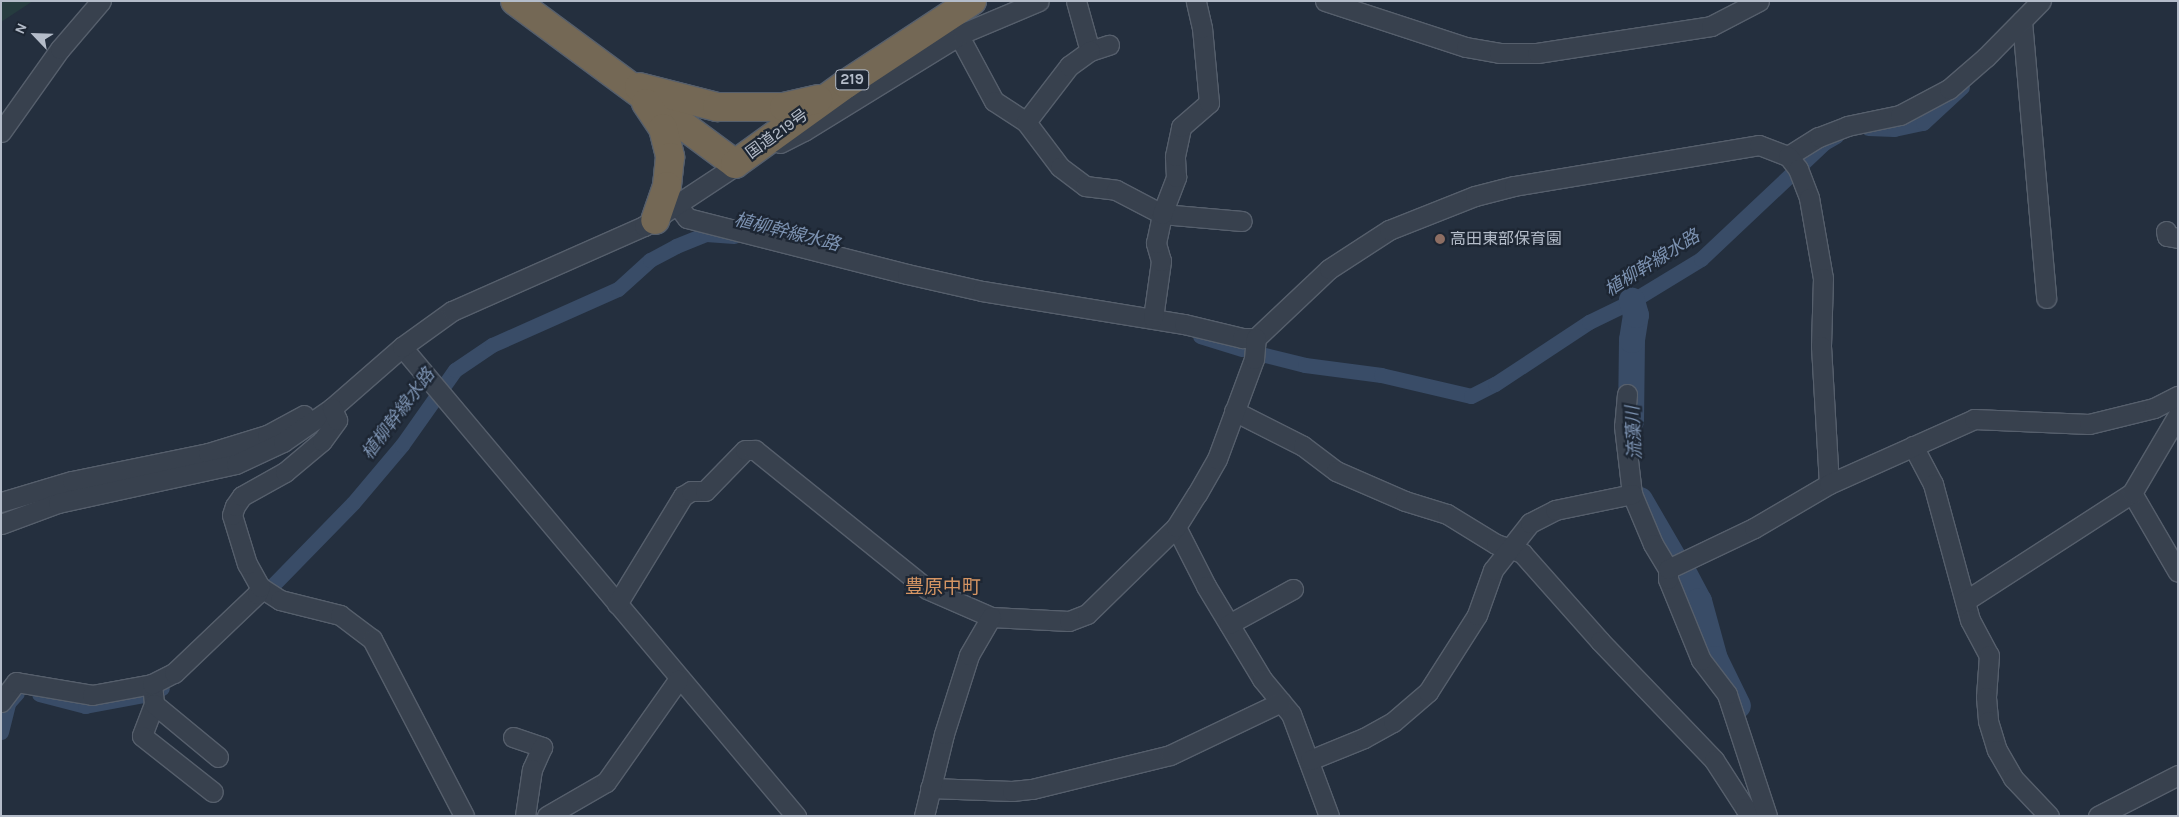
<!DOCTYPE html>
<meta charset="utf-8">
<style>
body{margin:0}
#map{position:relative;width:2179px;height:817px;overflow:hidden;background:#242f3e;font-family:Karla,"Noto Sans JP",sans-serif}
div>[style]{position:absolute}
.green>*{inset:0;background:#263c3f}
.canal>*{height:15px;margin:-7.5px;padding:0 7.5px;transform-origin:7.5px;border-radius:7.5px;background:#394c67}
.river>*{height:26px;margin:-13px;padding:0 13px;transform-origin:13px;border-radius:13px;background:#394c67}
.roads{filter:drop-shadow(1px 0 #565f6c) drop-shadow(-1px 0 #565f6c) drop-shadow(0 1px #565f6c) drop-shadow(0 -1px #565f6c)}
.minor>*{height:19px;margin:-9.5px;padding:0 9.5px;transform-origin:9.5px;border-radius:9.5px;background:#38414e}
.highway>*{height:28px;margin:-14px;padding:0 14px;transform-origin:14px;border-radius:14px;background:#746855}
.dots>*{width:14px;height:14px;translate:-50% -50%;box-sizing:border-box;border:2px solid #1d2633;border-radius:50%}
span{translate:-50% -50%;white-space:nowrap;text-align:center;line-height:1.15;-webkit-text-stroke:4.5px #1d2633;paint-order:stroke}
.shield-label span{padding:1px 4px;background:#1d2633;border:1px solid;border-radius:4px;-webkit-text-stroke-width:0}
.shield-label{font-size:15px;color:#b4bcc9;font-weight:700}
.street-label{font-size:16px;color:#b4bcc9}
.poi-label{font-size:16px;color:#b4bcc9}
.left{translate:0 -50%;text-align:left}
.water-label{font-size:18px;color:#7c92b1;font-style:italic}
.quarter-label{font-size:19px;color:#d59563}
.frame{position:absolute;inset:0;border:2px solid #b4bcc9;pointer-events:none}
.north{position:absolute;left:10px;top:10px;width:50px;height:50px;-webkit-text-stroke:4px #1d2633;paint-order:stroke;rotate:294deg;font-size:14px;font-weight:700;line-height:20px;text-align:center;color:#b4bcc9}
.north::after{content:'';display:block;margin:auto;width:18px;height:22px;background:#b4bcc9;clip-path:polygon(50% 0,100% 100%,50% 72%,0 100%)}
</style>
<div id="map">
<div class="green">
<i style="clip-path:polygon(1px 1px,33px 1px,1px 22px)"></i>
</div>
<div class="canal">
<i style="left:1868px;top:128px;width:26px;rotate:2deg"></i>
<i style="left:1894px;top:129px;width:30px;rotate:-12deg"></i>
<i style="left:1923px;top:123px;width:53px;rotate:-42.7deg"></i>
<i style="left:1200px;top:336px;width:44px;rotate:17.2deg"></i>
<i style="left:1261px;top:354px;width:45px;rotate:14deg"></i>
<i style="left:1305px;top:365px;width:77px;rotate:7.5deg"></i>
<i style="left:1381px;top:375px;width:92px;rotate:13.1deg"></i>
<i style="left:1471px;top:396px;width:27px;rotate:-27deg"></i>
<i style="left:1495px;top:384px;width:113px;rotate:-33.4deg"></i>
<i style="left:1589px;top:322px;width:48px;rotate:-26deg"></i>
<i style="left:1632px;top:301px;width:81px;rotate:-31.3deg"></i>
<i style="left:1701px;top:259px;width:169px;rotate:-43.3deg"></i>
<i style="left:1824px;top:143px;width:14px;rotate:-30deg"></i>
<i style="left:271px;top:587px;width:117px;rotate:-45.7deg"></i>
<i style="left:353px;top:503px;width:76px;rotate:-49.8deg"></i>
<i style="left:402px;top:445px;width:92px;rotate:-54.8deg"></i>
<i style="left:455px;top:370px;width:45px;rotate:-34deg"></i>
<i style="left:492px;top:345px;width:138px;rotate:-24deg"></i>
<i style="left:618px;top:289px;width:43px;rotate:-42.2deg"></i>
<i style="left:650px;top:260px;width:30px;rotate:-28deg"></i>
<i style="left:676px;top:246px;width:32px;rotate:-22deg"></i>
<i style="left:706px;top:234px;width:28px;rotate:4deg"></i>
<i style="left:39px;top:694px;width:48px;rotate:14.6deg"></i>
<i style="left:85px;top:706px;width:59px;rotate:-10.7deg"></i>
<i style="left:143px;top:695px;width:20px;rotate:-20deg"></i>
<i style="left:1px;top:732px;width:30px;rotate:-76deg"></i>
<i style="left:8px;top:703px;width:13px;rotate:-48deg"></i>
</div>
<div class="river">
<i style="left:1631px;top:421px;width:81px;rotate:-89.3deg"></i>
<i style="left:1632px;top:340px;width:25px;rotate:-81deg"></i>
<i style="left:1636px;top:315px;width:15px;rotate:-106deg"></i>
<i style="left:1640px;top:500px;width:66px;rotate:59.9deg"></i>
<i style="left:1684px;top:573px;width:32px;rotate:62deg"></i>
<i style="left:1699px;top:601px;width:60px;rotate:74.6deg"></i>
<i style="left:1715px;top:659px;width:52px;rotate:63.9deg"></i>
</div>
<div class="roads">
<div class="minor">
<i style="left:1076px;top:1px;width:52px;rotate:74.4deg"></i>
<i style="left:1090px;top:51px;width:20px;rotate:-18deg"></i>
<i style="left:1325px;top:1px;width:148px;rotate:18.1deg"></i>
<i style="left:1466px;top:47px;width:34px;rotate:10deg"></i>
<i style="left:1499px;top:53px;width:38px"></i>
<i style="left:1537px;top:53px;width:176px;rotate:-8.8deg"></i>
<i style="left:1711px;top:26px;width:54px;rotate:-27.5deg"></i>
<i style="left:2022px;top:21px;width:278px;rotate:85deg"></i>
<i style="left:959px;top:36px;width:74px;rotate:61.7deg"></i>
<i style="left:994px;top:101px;width:38px;rotate:33deg"></i>
<i style="left:1026px;top:122px;width:56px;rotate:52.9deg"></i>
<i style="left:1060px;top:167px;width:31px;rotate:37deg"></i>
<i style="left:1085px;top:186px;width:31px;rotate:7deg"></i>
<i style="left:1116px;top:190px;width:52px;rotate:27.6deg"></i>
<i style="left:1162px;top:214px;width:80px;rotate:5deg"></i>
<i style="left:1026px;top:122px;width:71px;rotate:-52.5deg"></i>
<i style="left:1069px;top:66px;width:26px;rotate:-36deg"></i>
<i style="left:1px;top:132px;width:102px;rotate:-54.6deg"></i>
<i style="left:60px;top:49px;width:63px;rotate:-49.5deg"></i>
<i style="left:780px;top:143px;width:27px;rotate:-27deg"></i>
<i style="left:804px;top:131px;width:187px;rotate:-31.6deg"></i>
<i style="left:963px;top:33px;width:82px;rotate:-22.8deg"></i>
<i style="left:1788px;top:156px;width:36px;rotate:-32deg"></i>
<i style="left:1819px;top:137px;width:30px;rotate:-21deg"></i>
<i style="left:1847px;top:126px;width:54px;rotate:-11.7deg"></i>
<i style="left:1900px;top:115px;width:55px;rotate:-28deg"></i>
<i style="left:1949px;top:89px;width:49px;rotate:-40.9deg"></i>
<i style="left:1986px;top:57px;width:78px;rotate:-45.5deg"></i>
<i style="left:678px;top:206px;width:15px;rotate:53deg"></i>
<i style="left:687px;top:218px;width:227px;rotate:14.3deg"></i>
<i style="left:907px;top:274px;width:77px;rotate:12.8deg"></i>
<i style="left:982px;top:291px;width:205px;rotate:9.3deg"></i>
<i style="left:1184px;top:324px;width:60px;rotate:13.6deg"></i>
<i style="left:1242px;top:338px;width:14px"></i>
<i style="left:1256px;top:338px;width:100px;rotate:-43.4deg"></i>
<i style="left:1329px;top:269px;width:72px;rotate:-33deg"></i>
<i style="left:1389px;top:230px;width:92px;rotate:-21.6deg"></i>
<i style="left:1475px;top:196px;width:40px;rotate:-14.4deg"></i>
<i style="left:1514px;top:186px;width:248px;rotate:-9.5deg"></i>
<i style="left:1759px;top:145px;width:31px;rotate:21deg"></i>
<i style="left:1788px;top:156px;width:16px;rotate:52deg"></i>
<i style="left:1798px;top:169px;width:31px;rotate:69deg"></i>
<i style="left:1809px;top:198px;width:81px;rotate:80.1deg"></i>
<i style="left:1823px;top:278px;width:68px;rotate:91.7deg"></i>
<i style="left:1821px;top:346px;width:138px;rotate:86.7deg"></i>
<i style="left:2166px;top:231px;width:5px;rotate:79deg"></i>
<i style="left:2167px;top:236px;width:11px;rotate:10deg"></i>
<i style="left:1153px;top:318px;width:58px;rotate:-82deg"></i>
<i style="left:1161px;top:261px;width:19px;rotate:-106deg"></i>
<i style="left:1156px;top:243px;width:30px;rotate:-78deg"></i>
<i style="left:1162px;top:214px;width:40px;rotate:-69deg"></i>
<i style="left:1176px;top:177px;width:21px;rotate:-93deg"></i>
<i style="left:1175px;top:156px;width:30px;rotate:-78deg"></i>
<i style="left:1181px;top:127px;width:37px;rotate:-41deg"></i>
<i style="left:1209px;top:103px;width:75px;rotate:-95.3deg"></i>
<i style="left:1202px;top:28px;width:28px;rotate:-103deg"></i>
<i style="left:402px;top:347px;width:613px;rotate:49.97deg"></i>
<i style="left:1627px;top:394px;width:32px;rotate:95deg"></i>
<i style="left:1624px;top:426px;width:68px;rotate:83.3deg"></i>
<i style="left:1632px;top:494px;width:54px;rotate:67.2deg"></i>
<i style="left:1653px;top:544px;width:29px;rotate:59deg"></i>
<i style="left:1234px;top:411px;width:77px;rotate:26.9deg"></i>
<i style="left:1303px;top:446px;width:41px;rotate:37.1deg"></i>
<i style="left:1336px;top:471px;width:75px;rotate:23.5deg"></i>
<i style="left:1405px;top:501px;width:44px;rotate:17.2deg"></i>
<i style="left:1447px;top:514px;width:57px;rotate:31.5deg"></i>
<i style="left:1496px;top:544px;width:28px;rotate:19deg"></i>
<i style="left:1522px;top:553px;width:118px;rotate:48.4deg"></i>
<i style="left:1600px;top:641px;width:165px;rotate:46.2deg"></i>
<i style="left:1714px;top:760px;width:57px;rotate:57.1deg"></i>
<i style="left:1745px;top:808px;width:13px;rotate:39deg"></i>
<i style="left:1913px;top:446px;width:43px;rotate:62.2deg"></i>
<i style="left:1933px;top:484px;width:141px;rotate:74.8deg"></i>
<i style="left:1970px;top:620px;width:40px;rotate:62deg"></i>
<i style="left:1989px;top:655px;width:42px;rotate:94.1deg"></i>
<i style="left:1986px;top:697px;width:24px;rotate:85deg"></i>
<i style="left:1988px;top:721px;width:30px;rotate:73deg"></i>
<i style="left:1997px;top:750px;width:32px;rotate:60deg"></i>
<i style="left:2013px;top:778px;width:52px;rotate:46.5deg"></i>
<i style="left:2132px;top:493px;width:91px;rotate:59.8deg"></i>
<i style="left:1px;top:502px;width:74px;rotate:-16.5deg"></i>
<i style="left:72px;top:481px;width:139px;rotate:-11.6deg"></i>
<i style="left:208px;top:453px;width:62px;rotate:-17deg"></i>
<i style="left:267px;top:435px;width:42px;rotate:-28.4deg"></i>
<i style="left:1px;top:524px;width:61px;rotate:-20.2deg"></i>
<i style="left:58px;top:503px;width:182px;rotate:-12.4deg"></i>
<i style="left:236px;top:464px;width:52px;rotate:-25.1deg"></i>
<i style="left:283px;top:442px;width:60px;rotate:-34.8deg"></i>
<i style="left:332px;top:408px;width:93px;rotate:-41.1deg"></i>
<i style="left:402px;top:347px;width:62px;rotate:-35.8deg"></i>
<i style="left:452px;top:311px;width:210px;rotate:-23.9deg"></i>
<i style="left:644px;top:226px;width:120px;rotate:-33.4deg"></i>
<i style="left:1176px;top:527px;width:66px;rotate:63deg"></i>
<i style="left:1206px;top:586px;width:109px;rotate:58.9deg"></i>
<i style="left:1262px;top:679px;width:45px;rotate:50.4deg"></i>
<i style="left:1291px;top:714px;width:109px;rotate:69.6deg"></i>
<i style="left:260px;top:587px;width:24px;rotate:33deg"></i>
<i style="left:280px;top:600px;width:62px;rotate:14deg"></i>
<i style="left:340px;top:615px;width:40px;rotate:37deg"></i>
<i style="left:372px;top:639px;width:199px;rotate:62.5deg"></i>
<i style="left:1965px;top:601px;width:199px;rotate:-32.9deg"></i>
<i style="left:2132px;top:493px;width:91px;rotate:-59.5deg"></i>
<i style="left:617px;top:604px;width:127px;rotate:-58.6deg"></i>
<i style="left:683px;top:496px;width:9px;rotate:-32deg"></i>
<i style="left:691px;top:491px;width:14px"></i>
<i style="left:705px;top:491px;width:57px;rotate:-45.7deg"></i>
<i style="left:745px;top:450px;width:10px"></i>
<i style="left:755px;top:450px;width:221px;rotate:38.9deg"></i>
<i style="left:927px;top:589px;width:70px;rotate:23.6deg"></i>
<i style="left:991px;top:617px;width:78px;rotate:2.9deg"></i>
<i style="left:1069px;top:621px;width:19px;rotate:-21deg"></i>
<i style="left:1087px;top:614px;width:124px;rotate:-44.3deg"></i>
<i style="left:1176px;top:527px;width:39px;rotate:-58deg"></i>
<i style="left:1197px;top:494px;width:40px;rotate:-60.3deg"></i>
<i style="left:1217px;top:459px;width:107px;rotate:-69.7deg"></i>
<i style="left:1254px;top:359px;width:21px;rotate:-85deg"></i>
<i style="left:1229px;top:624px;width:73px;rotate:-28.7deg"></i>
<i style="left:152px;top:684px;width:20px;rotate:84deg"></i>
<i style="left:154px;top:704px;width:34px;rotate:111deg"></i>
<i style="left:142px;top:736px;width:90px;rotate:38.3deg"></i>
<i style="left:1px;top:702px;width:25px;rotate:-53deg"></i>
<i style="left:16px;top:682px;width:77px;rotate:9.7deg"></i>
<i style="left:92px;top:695px;width:61px;rotate:-10.4deg"></i>
<i style="left:152px;top:684px;width:25px;rotate:-27deg"></i>
<i style="left:174px;top:673px;width:115px;rotate:-43.6deg"></i>
<i style="left:257px;top:594px;width:8px;rotate:-67deg"></i>
<i style="left:260px;top:587px;width:26px;rotate:-119deg"></i>
<i style="left:247px;top:564px;width:51px;rotate:-107deg"></i>
<i style="left:232px;top:515px;width:9px;rotate:-72deg"></i>
<i style="left:235px;top:506px;width:12px;rotate:-55deg"></i>
<i style="left:242px;top:496px;width:49px;rotate:-29.2deg"></i>
<i style="left:285px;top:472px;width:48px;rotate:-40deg"></i>
<i style="left:322px;top:441px;width:26px;rotate:-54deg"></i>
<i style="left:337px;top:420px;width:13px;rotate:-113deg"></i>
<i style="left:154px;top:704px;width:83px;rotate:39.6deg"></i>
<i style="left:513px;top:737px;width:31px;rotate:19deg"></i>
<i style="left:542px;top:747px;width:24px;rotate:114deg"></i>
<i style="left:532px;top:769px;width:48px;rotate:98.5deg"></i>
<i style="left:1310px;top:760px;width:58px;rotate:-22.2deg"></i>
<i style="left:1364px;top:738px;width:33px;rotate:-29deg"></i>
<i style="left:1393px;top:722px;width:46px;rotate:-40.6deg"></i>
<i style="left:1428px;top:692px;width:91px;rotate:-57.5deg"></i>
<i style="left:1477px;top:615px;width:48px;rotate:-70.4deg"></i>
<i style="left:1493px;top:570px;width:60px;rotate:-51.8deg"></i>
<i style="left:1530px;top:523px;width:28px;rotate:-27deg"></i>
<i style="left:1555px;top:510px;width:79px;rotate:-11.7deg"></i>
<i style="left:930px;top:788px;width:82px;rotate:2.1deg"></i>
<i style="left:1012px;top:791px;width:20px;rotate:-6deg"></i>
<i style="left:1032px;top:789px;width:142px;rotate:-13.8deg"></i>
<i style="left:1170px;top:755px;width:123px;rotate:-25.5deg"></i>
<i style="left:547px;top:816px;width:68px;rotate:-30deg"></i>
<i style="left:606px;top:782px;width:125px;rotate:-54.8deg"></i>
<i style="left:924px;top:816px;width:84px;rotate:-76.3deg"></i>
<i style="left:944px;top:734px;width:83px;rotate:-72.4deg"></i>
<i style="left:969px;top:655px;width:44px;rotate:-59.9deg"></i>
<i style="left:1767px;top:816px;width:128px;rotate:-108.2deg"></i>
<i style="left:1727px;top:694px;width:43px;rotate:-127.4deg"></i>
<i style="left:1701px;top:660px;width:87px;rotate:-112.2deg"></i>
<i style="left:1668px;top:579px;width:10px;rotate:-90deg"></i>
<i style="left:1668px;top:569px;width:95px;rotate:-25.5deg"></i>
<i style="left:1754px;top:528px;width:87px;rotate:-30.4deg"></i>
<i style="left:1829px;top:484px;width:159px;rotate:-24.1deg"></i>
<i style="left:1974px;top:419px;width:115px;rotate:2.5deg"></i>
<i style="left:2089px;top:424px;width:67px;rotate:-13.8deg"></i>
<i style="left:2154px;top:408px;width:27px;rotate:-27deg"></i>
<i style="left:2098px;top:816px;width:90px;rotate:-27.1deg"></i>
</div>
<div class="highway">
<i style="left:515px;top:1px;width:274px;rotate:36.5deg"></i>
<i style="left:735px;top:164px;width:137px;rotate:-35.8deg"></i>
<i style="left:846px;top:84px;width:151px;rotate:-33.4deg"></i>
<i style="left:639px;top:87px;width:81px;rotate:14.4deg"></i>
<i style="left:717px;top:107px;width:67px"></i>
<i style="left:784px;top:107px;width:35px;rotate:-13deg"></i>
<i style="left:646px;top:103px;width:30px;rotate:56deg"></i>
<i style="left:663px;top:128px;width:30px;rotate:76deg"></i>
<i style="left:670px;top:157px;width:29px;rotate:96deg"></i>
<i style="left:667px;top:186px;width:36px;rotate:109deg"></i>
</div>
</div>
<div class="dots">
<i style="left:1440px;top:239px;background:#8d6e63"></i>
</div>
<div class="shield-label">
<span style="left:852px;top:80px">219</span>
</div>
<div class="street-label">
<span style="left:777px;top:134px;rotate:-36deg">国道219号</span>
</div>
<div class="poi-label">
<span class="left" style="left:1450px;top:239px">高田東部保育園</span>
</div>
<div class="water-label">
<span style="left:787px;top:232px;rotate:14deg">植柳幹線水路</span>
<span style="left:1652px;top:263px;rotate:-32deg">植柳幹線水路</span>
<span style="left:398px;top:414px;rotate:-53deg">植柳幹線水路</span>
<span style="left:1634px;top:433px;rotate:-93deg">流藻川</span>
</div>
<div class="quarter-label">
<span style="left:943px;top:588px">豊原中町</span>
</div>
<div class="frame"></div>
<div class="north">N</div>
</div>
